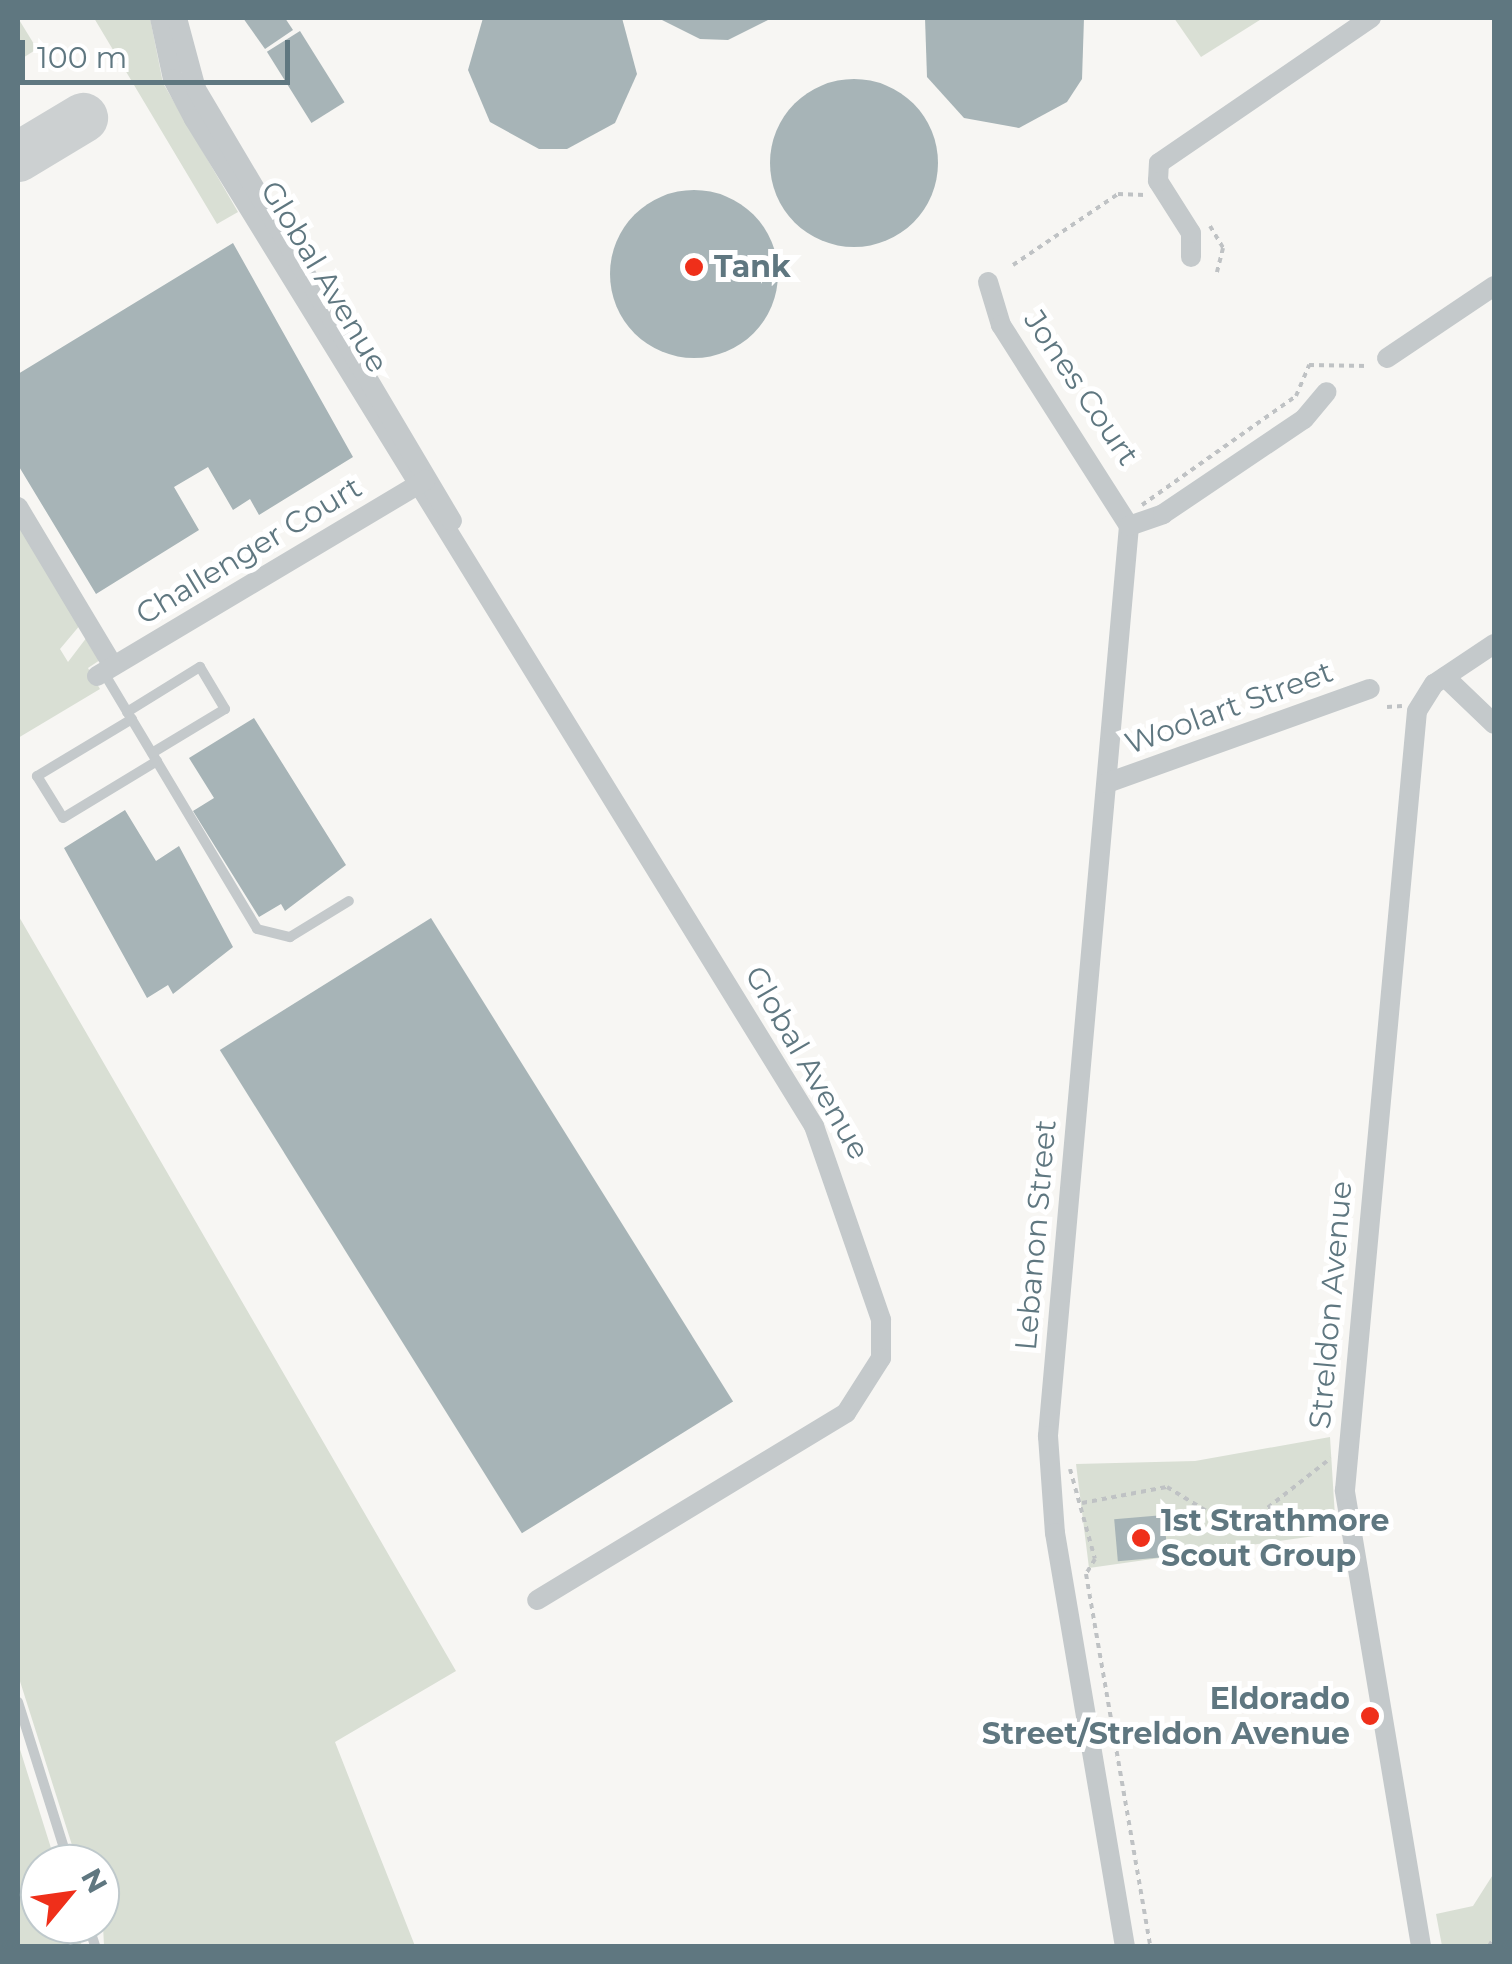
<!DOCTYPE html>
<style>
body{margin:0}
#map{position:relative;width:1512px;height:1964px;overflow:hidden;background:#f7f6f3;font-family:Montserrat,sans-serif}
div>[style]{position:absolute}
.green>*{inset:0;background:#d9dfd4}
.taxiway>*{height:50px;margin:-25px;padding:0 25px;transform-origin:25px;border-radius:25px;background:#ccd0d1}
.building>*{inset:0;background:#a7b4b7;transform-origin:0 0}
.round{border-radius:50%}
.path>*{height:4px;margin-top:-2px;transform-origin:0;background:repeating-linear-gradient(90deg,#bfc2c4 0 5px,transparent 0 10px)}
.service>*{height:10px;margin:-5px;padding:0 5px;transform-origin:5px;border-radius:5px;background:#c4c9cb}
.minor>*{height:20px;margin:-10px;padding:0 10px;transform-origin:10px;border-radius:10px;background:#c4c9cb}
.dots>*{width:28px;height:28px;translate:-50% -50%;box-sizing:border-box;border:5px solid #fff;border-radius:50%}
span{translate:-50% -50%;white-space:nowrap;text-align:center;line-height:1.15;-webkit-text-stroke:10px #fff;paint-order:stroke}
.poi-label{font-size:30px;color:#5f7780;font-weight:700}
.left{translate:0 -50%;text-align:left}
.right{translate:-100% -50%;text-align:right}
.street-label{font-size:30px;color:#5f7780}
.frame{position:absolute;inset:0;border:20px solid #5f7780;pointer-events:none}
.north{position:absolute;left:20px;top:1844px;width:100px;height:100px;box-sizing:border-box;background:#fff;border:2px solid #bfc9cc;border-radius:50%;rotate:61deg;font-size:28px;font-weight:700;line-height:40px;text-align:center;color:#5f7780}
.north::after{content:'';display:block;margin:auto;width:35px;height:45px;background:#ef2f1a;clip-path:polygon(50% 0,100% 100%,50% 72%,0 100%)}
.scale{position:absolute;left:20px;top:40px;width:270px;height:45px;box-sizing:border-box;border:5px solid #5f7780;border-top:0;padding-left:12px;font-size:30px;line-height:35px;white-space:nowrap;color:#5f7780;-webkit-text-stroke:8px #fff;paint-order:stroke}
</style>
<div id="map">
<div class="green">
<i style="clip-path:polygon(18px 18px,37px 49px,18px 61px)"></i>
<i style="clip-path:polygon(94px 18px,150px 18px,163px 83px,238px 212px,217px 224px)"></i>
<i style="clip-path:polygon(1174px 18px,1263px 18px,1201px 57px)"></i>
<i style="clip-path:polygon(18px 521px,81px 624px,60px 649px,68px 662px,87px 637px,100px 660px,88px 668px,100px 689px,18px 738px)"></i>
<i style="clip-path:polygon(18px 915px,456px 1671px,335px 1742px,415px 1946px,104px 1946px,100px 1864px,78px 1864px,18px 1675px)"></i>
<i style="clip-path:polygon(1330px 1437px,1336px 1533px,1089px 1568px,1076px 1464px,1195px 1461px)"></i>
<i style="clip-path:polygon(18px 1743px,56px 1864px,40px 1864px,40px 1924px,75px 1924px,82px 1946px,18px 1946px)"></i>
<i style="clip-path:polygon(1494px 1873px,1494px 1946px,1442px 1946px,1436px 1914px,1473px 1906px)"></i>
</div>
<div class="taxiway">
<i style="left:18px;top:157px;width:76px;rotate:-31deg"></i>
</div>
<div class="building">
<i style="clip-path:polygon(243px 18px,285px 18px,293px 30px,265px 49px)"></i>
<i style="clip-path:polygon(483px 18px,622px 18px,637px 74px,615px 123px,567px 149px,539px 149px,490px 122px,468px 70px)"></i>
<i style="clip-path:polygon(658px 18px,772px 18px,728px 40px,700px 39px)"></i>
<i style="clip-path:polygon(925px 18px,1084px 18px,1082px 79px,1067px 102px,1019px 128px,964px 118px,927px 77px)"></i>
<i style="left:300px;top:31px;width:84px;height:39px;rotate:58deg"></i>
<i class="round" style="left:770px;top:79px;width:168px;height:168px"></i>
<i class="round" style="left:610px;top:190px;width:168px;height:168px"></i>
<i style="clip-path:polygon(233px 243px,353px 457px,259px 515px,250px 499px,233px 510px,208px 467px,174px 487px,199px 530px,96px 594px,18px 465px,18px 374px)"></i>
<i style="clip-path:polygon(254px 718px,346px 865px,285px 911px,281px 904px,259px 917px,193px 811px,214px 798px,189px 758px)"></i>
<i style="clip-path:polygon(125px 810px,156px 861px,179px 846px,233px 947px,173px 994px,168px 985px,147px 998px,64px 848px)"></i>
<i style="left:431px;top:918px;width:570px;height:249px;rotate:58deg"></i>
<i style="left:1164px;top:1515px;width:42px;height:50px;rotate:85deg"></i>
</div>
<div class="path">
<i style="left:1210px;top:226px;width:26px;rotate:59deg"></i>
<i style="left:1223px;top:248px;width:25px;rotate:104deg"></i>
<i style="left:1013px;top:265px;width:127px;rotate:-34.1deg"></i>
<i style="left:1118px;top:194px;width:27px;rotate:2deg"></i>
<i style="left:1142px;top:505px;width:189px;rotate:-35.3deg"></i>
<i style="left:1296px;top:396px;width:34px;rotate:-67deg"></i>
<i style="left:1309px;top:365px;width:59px;rotate:1deg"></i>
<i style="left:1387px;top:707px;width:15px;rotate:-4deg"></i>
<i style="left:1070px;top:1469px;width:93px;rotate:74.5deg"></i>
<i style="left:1095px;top:1559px;width:17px;rotate:121deg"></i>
<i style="left:1086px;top:1574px;width:377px;rotate:80.2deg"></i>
<i style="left:1082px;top:1503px;width:86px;rotate:-10.7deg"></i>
<i style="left:1167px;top:1487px;width:60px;rotate:31.3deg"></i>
<i style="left:1218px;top:1518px;width:34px;rotate:3deg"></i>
<i style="left:1252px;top:1520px;width:100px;rotate:-38.1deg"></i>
<i style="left:1489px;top:1946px;width:9px;rotate:-58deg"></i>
</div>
<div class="service">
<i style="left:104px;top:673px;width:298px;rotate:59.1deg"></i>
<i style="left:257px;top:929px;width:34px;rotate:14deg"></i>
<i style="left:290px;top:937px;width:69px;rotate:-31.4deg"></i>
<i style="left:127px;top:712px;width:86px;rotate:-31.7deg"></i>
<i style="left:200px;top:667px;width:49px;rotate:59.2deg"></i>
<i style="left:225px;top:709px;width:85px;rotate:148.9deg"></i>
<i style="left:132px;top:719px;width:111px;rotate:149deg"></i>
<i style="left:37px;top:776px;width:49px;rotate:58.2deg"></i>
<i style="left:63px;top:818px;width:110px;rotate:-31.2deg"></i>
<i style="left:18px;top:1702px;width:170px;rotate:72.5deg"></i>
<i style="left:88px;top:1924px;width:23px;rotate:72deg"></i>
</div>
<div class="minor">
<i style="left:160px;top:18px;width:62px;rotate:78deg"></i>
<i style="left:173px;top:79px;width:45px;rotate:62.3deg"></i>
<i style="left:194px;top:119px;width:1183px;rotate:58.38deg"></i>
<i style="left:814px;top:1126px;width:205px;rotate:70.9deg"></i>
<i style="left:881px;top:1320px;width:38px;rotate:90deg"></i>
<i style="left:881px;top:1358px;width:65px;rotate:122.5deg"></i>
<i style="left:846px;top:1413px;width:361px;rotate:148.8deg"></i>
<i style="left:177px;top:18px;width:73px;rotate:75deg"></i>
<i style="left:196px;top:89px;width:502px;rotate:59.35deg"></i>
<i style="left:1191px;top:257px;width:24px;rotate:-90deg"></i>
<i style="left:1191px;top:233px;width:62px;rotate:-122.4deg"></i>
<i style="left:1158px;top:181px;width:18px;rotate:-87deg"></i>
<i style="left:1159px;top:163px;width:257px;rotate:-34.4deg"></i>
<i style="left:988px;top:282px;width:45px;rotate:73.2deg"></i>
<i style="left:1001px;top:325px;width:238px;rotate:57.5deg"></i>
<i style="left:1129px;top:526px;width:914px;rotate:95.09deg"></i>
<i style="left:1048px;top:1436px;width:97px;rotate:85.9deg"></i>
<i style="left:1055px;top:1533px;width:419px;rotate:80.4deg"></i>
<i style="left:1387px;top:358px;width:129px;rotate:-33.9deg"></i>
<i style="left:18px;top:507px;width:185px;rotate:59.1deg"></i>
<i style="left:1129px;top:526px;width:36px;rotate:-19deg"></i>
<i style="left:1163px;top:514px;width:170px;rotate:-34deg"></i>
<i style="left:1304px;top:419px;width:35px;rotate:-50deg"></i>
<i style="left:97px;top:676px;width:383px;rotate:-30.8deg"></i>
<i style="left:1445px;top:677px;width:68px;rotate:43.8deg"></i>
<i style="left:1107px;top:783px;width:279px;rotate:-19.7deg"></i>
<i style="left:1421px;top:1946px;width:462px;rotate:-99.5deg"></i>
<i style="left:1345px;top:1490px;width:782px;rotate:-84.72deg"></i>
<i style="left:1417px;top:711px;width:32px;rotate:-58deg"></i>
<i style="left:1434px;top:684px;width:72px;rotate:-33.7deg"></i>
</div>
<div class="dots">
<i style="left:694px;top:267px;background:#ef2f1a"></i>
<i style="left:1141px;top:1538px;background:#ef2f1a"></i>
<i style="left:1370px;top:1716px;background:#ef2f1a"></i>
</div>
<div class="poi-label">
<span class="left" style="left:714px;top:267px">Tank</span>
<span class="left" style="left:1161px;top:1538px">1st Strathmore<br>Scout Group</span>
<span class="right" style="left:1350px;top:1716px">Eldorado<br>Street/Streldon Avenue</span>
</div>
<div class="street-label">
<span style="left:324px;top:277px;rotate:59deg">Global Avenue</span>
<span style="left:1081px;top:388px;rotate:56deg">Jones Court</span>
<span style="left:249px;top:551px;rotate:-31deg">Challenger Court</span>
<span style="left:1229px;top:708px;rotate:-20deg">Woolart Street</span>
<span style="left:807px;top:1063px;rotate:60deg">Global Avenue</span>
<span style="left:1036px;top:1235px;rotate:-85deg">Lebanon Street</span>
<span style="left:1331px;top:1305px;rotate:-85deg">Streldon Avenue</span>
</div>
<div class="frame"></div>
<div class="north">N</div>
<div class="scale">100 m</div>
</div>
